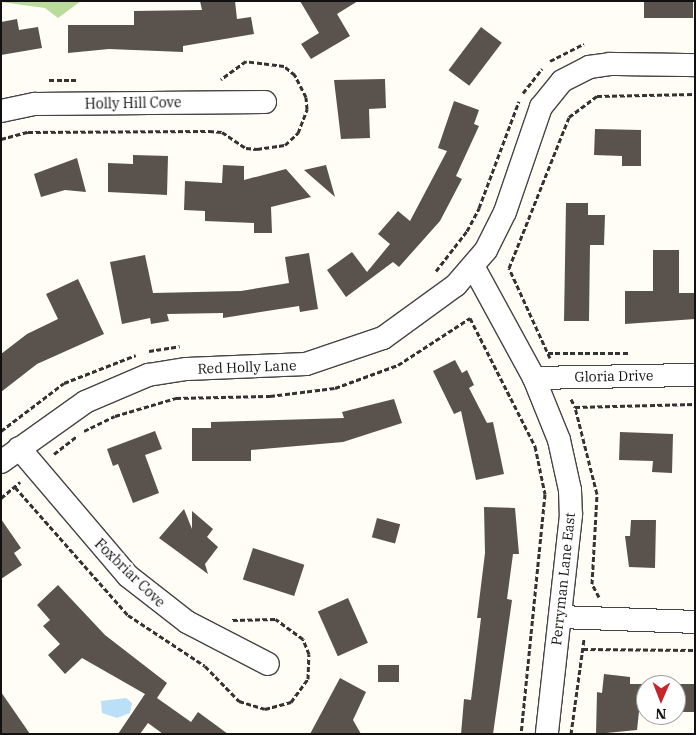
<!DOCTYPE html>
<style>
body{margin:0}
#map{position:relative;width:696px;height:735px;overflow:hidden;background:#fffdf5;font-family:"IBM Plex Serif",serif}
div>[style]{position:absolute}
.forest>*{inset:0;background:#b9dc9c}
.water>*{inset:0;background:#b9e0f7}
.building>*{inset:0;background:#5a524d;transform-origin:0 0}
.path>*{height:3px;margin-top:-1.5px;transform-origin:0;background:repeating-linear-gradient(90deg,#333 0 5px,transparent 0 7.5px)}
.roads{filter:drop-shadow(1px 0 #444) drop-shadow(-1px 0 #444) drop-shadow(0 1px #444) drop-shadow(0 -1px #444)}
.minor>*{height:22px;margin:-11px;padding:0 11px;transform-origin:11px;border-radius:11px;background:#fff}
span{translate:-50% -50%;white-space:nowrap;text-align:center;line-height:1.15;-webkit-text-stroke:5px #fff;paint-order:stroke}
.street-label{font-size:14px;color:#111}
.frame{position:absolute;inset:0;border:2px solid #111;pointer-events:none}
.north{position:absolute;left:636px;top:675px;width:50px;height:50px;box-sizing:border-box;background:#fff;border:1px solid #a0a0a0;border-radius:50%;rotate:181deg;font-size:14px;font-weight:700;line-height:20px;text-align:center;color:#111}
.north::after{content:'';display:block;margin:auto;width:18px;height:22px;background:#c4262e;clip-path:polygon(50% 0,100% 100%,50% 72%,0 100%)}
</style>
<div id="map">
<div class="forest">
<i style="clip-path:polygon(81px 1px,58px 18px,45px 8px,1px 2px)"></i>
</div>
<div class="water">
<i style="clip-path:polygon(126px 698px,132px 703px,130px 713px,117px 718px,102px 713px,101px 701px)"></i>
</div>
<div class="building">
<i style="clip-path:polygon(200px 1px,235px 1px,237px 19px,251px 17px,254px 34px,183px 46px,183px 52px,109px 49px,68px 53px,68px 25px,134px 25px,134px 11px,202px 10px)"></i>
<i style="clip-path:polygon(300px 1px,358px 1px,337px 14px,350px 36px,311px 59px,301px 44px,319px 33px)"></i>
<i style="left:644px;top:1px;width:49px;height:17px"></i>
<i style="clip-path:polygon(17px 19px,19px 30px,38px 27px,42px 48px,1px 55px,1px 22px)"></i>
<i style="left:481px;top:27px;width:26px;height:54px;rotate:37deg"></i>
<i style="clip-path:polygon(385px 79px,386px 108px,369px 109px,370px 138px,341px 139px,334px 80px)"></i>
<i style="clip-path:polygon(454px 101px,479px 110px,474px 124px,479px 126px,456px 176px,462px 179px,440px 221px,399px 267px,393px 262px,346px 297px,327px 270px,352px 252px,367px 272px,390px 244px,378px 234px,398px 211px,410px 221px,447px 151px,438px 148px)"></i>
<i style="clip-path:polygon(595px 129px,641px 130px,641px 166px,622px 166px,622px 156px,594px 155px)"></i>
<i style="clip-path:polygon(133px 155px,168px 156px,167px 195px,108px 192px,108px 163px,133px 164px)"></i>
<i style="clip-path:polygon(77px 158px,86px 192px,65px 190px,41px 197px,34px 174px)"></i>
<i style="clip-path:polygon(223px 165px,244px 166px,244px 180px,286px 169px,311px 197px,271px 207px,272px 233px,254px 233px,254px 223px,205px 221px,205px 211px,184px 210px,185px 181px,222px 183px)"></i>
<i style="clip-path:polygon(326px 165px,335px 197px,304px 170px)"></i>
<i style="clip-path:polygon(566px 203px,588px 203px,588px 215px,605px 215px,604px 245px,590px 245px,589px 321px,564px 321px)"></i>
<i style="clip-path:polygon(653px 250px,679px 250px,679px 293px,695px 293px,695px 319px,625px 324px,625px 291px,653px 291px)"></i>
<i style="clip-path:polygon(309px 253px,318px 309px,300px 312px,299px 306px,223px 318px,223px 313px,167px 314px,169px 321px,151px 324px,150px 318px,122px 324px,110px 262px,145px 255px,153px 293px,241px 291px,289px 283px,285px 257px)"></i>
<i style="clip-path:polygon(78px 279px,104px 334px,37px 364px,1px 392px,1px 354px,27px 334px,58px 319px,46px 294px)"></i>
<i style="clip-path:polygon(455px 360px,462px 373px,467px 370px,474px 385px,469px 388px,487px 423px,493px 422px,504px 474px,476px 480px,461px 411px,454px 414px,433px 371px)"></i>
<i style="clip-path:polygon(394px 399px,402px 423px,343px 442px,251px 450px,251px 461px,192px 461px,192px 428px,211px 428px,211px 422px,344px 418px,342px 412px)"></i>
<i style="clip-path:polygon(155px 431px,162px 449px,145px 455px,159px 493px,133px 503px,118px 464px,113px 466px,107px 449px)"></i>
<i style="clip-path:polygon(620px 432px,673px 434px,672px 473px,652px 472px,653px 461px,619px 460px)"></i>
<i style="clip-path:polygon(484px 507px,515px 508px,519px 554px,513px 554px,507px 599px,512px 600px,493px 734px,461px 734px,464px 699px,471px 700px,481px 618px,477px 618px,485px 553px)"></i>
<i style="clip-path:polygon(184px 509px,192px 529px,192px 511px,213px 529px,207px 537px,218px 547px,205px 564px,208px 574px,159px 538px)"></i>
<i style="left:377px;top:518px;width:24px;height:20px;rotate:15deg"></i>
<i style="clip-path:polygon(1px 519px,21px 548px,14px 553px,22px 565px,1px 579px)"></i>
<i style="clip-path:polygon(631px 520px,656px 520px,655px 568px,629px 567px,625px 536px,630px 536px)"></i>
<i style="left:253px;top:548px;width:54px;height:33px;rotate:18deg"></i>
<i style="clip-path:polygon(58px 585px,105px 635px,167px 683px,157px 698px,191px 722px,198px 712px,228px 734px,163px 734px,148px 723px,140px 734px,118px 734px,145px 694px,82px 658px,65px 674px,48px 655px,60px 644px,43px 626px,50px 620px,37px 605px)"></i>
<i style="left:348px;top:598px;width:49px;height:33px;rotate:66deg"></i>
<i style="left:378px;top:665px;width:21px;height:17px"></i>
<i style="clip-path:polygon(604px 674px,630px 677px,630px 684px,642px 684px,637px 730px,596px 734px,597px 692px,602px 693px)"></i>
<i style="clip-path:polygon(340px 678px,366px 692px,353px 720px,361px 734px,310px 734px)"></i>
<i style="left:676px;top:684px;width:19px;height:28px"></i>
<i style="clip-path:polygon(1px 692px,30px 734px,1px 734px)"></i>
</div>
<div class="path">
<i style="left:550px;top:61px;width:38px;rotate:-27deg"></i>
<i style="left:49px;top:80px;width:29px"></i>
<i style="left:523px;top:93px;width:31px;rotate:-52deg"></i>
<i style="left:1px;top:139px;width:28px;rotate:-15deg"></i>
<i style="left:28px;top:132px;width:181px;rotate:-0.3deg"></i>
<i style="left:209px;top:131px;width:13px;rotate:4deg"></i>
<i style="left:222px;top:132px;width:29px;rotate:34deg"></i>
<i style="left:246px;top:148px;width:11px;rotate:5deg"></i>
<i style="left:257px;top:149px;width:28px;rotate:-8deg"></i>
<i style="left:285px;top:145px;width:18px;rotate:-43deg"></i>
<i style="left:298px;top:133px;width:26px;rotate:-69deg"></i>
<i style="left:307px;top:109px;width:12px;rotate:-95deg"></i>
<i style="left:306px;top:97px;width:25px;rotate:-117deg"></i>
<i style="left:295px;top:75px;width:14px;rotate:-141deg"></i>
<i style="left:284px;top:66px;width:38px;rotate:-173deg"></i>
<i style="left:246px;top:61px;width:31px;rotate:144deg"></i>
<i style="left:436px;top:271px;width:51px;rotate:-52.2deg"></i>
<i style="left:467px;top:231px;width:26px;rotate:-62deg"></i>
<i style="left:479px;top:208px;width:114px;rotate:-69.5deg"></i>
<i style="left:149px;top:351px;width:31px;rotate:-9deg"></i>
<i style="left:548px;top:353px;width:81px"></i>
<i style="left:550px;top:358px;width:99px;rotate:-114.5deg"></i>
<i style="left:509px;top:268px;width:162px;rotate:-68.3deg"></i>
<i style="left:569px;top:117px;width:35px;rotate:-37deg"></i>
<i style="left:597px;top:96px;width:98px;rotate:-1.2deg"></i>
<i style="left:571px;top:399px;width:9px;rotate:63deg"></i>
<i style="left:1px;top:431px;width:79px;rotate:-37.3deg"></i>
<i style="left:64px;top:383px;width:77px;rotate:-21.3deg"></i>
<i style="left:84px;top:431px;width:34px;rotate:-26deg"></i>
<i style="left:115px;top:416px;width:64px;rotate:-16.4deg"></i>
<i style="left:176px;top:398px;width:94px;rotate:-1.2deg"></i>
<i style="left:270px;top:396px;width:65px;rotate:-7deg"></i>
<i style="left:335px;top:388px;width:67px;rotate:-20.1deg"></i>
<i style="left:398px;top:365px;width:86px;rotate:-33.1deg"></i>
<i style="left:470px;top:318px;width:144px;rotate:63.1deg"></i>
<i style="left:535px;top:446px;width:49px;rotate:78.2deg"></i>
<i style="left:545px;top:494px;width:241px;rotate:95.7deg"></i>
<i style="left:54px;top:454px;width:29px;rotate:-38deg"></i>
<i style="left:15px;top:487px;width:171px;rotate:48.6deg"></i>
<i style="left:128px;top:615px;width:92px;rotate:33.5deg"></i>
<i style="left:205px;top:666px;width:49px;rotate:45.8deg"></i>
<i style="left:239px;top:701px;width:27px;rotate:17deg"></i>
<i style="left:265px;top:709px;width:27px;rotate:-15deg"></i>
<i style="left:291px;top:702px;width:29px;rotate:-54deg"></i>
<i style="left:308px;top:679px;width:25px;rotate:-88deg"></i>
<i style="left:309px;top:654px;width:16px;rotate:-112deg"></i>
<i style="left:303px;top:639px;width:34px;rotate:-144deg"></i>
<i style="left:275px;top:619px;width:43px;rotate:178.7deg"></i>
<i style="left:1px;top:498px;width:25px;rotate:-40deg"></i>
<i style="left:599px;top:597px;width:15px;rotate:-118deg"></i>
<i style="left:592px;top:584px;width:90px;rotate:-86.8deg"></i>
<i style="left:597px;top:494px;width:90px;rotate:-104.2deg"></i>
<i style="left:575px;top:407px;width:120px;rotate:-1.4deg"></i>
<i style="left:583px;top:649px;width:112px;rotate:0.5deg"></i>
<i style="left:571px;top:734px;width:96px;rotate:-82.2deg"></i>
</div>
<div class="roads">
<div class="minor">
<i style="left:1px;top:111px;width:35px;rotate:-12deg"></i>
<i style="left:35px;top:104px;width:230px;rotate:-0.5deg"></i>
<i style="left:473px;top:266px;width:128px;rotate:61.4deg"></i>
<i style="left:534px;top:378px;width:67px;rotate:68deg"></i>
<i style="left:559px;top:440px;width:51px;rotate:77.6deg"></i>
<i style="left:570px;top:490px;width:25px;rotate:88deg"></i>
<i style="left:571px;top:515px;width:220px;rotate:96.3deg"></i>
<i style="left:534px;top:378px;width:161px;rotate:-1.1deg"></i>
<i style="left:19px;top:448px;width:168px;rotate:49.6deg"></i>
<i style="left:128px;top:576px;width:75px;rotate:37.9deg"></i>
<i style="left:187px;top:622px;width:91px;rotate:27.4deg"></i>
<i style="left:1px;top:462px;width:103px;rotate:-35.5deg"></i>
<i style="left:85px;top:402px;width:69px;rotate:-23.2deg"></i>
<i style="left:148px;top:375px;width:39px;rotate:-9deg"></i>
<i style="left:187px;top:369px;width:119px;rotate:-2.4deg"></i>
<i style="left:306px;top:364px;width:81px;rotate:-18.7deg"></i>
<i style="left:383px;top:338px;width:90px;rotate:-36deg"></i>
<i style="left:456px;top:285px;width:46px;rotate:-49.4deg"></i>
<i style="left:486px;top:250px;width:42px;rotate:-63.4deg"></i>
<i style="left:505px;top:212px;width:111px;rotate:-71.1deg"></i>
<i style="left:541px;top:107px;width:33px;rotate:-51deg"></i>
<i style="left:562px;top:81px;width:30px;rotate:-27deg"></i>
<i style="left:589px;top:67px;width:21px;rotate:-8deg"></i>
<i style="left:610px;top:64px;width:85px;rotate:0.7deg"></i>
<i style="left:560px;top:617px;width:135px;rotate:2.1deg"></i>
</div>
</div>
<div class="street-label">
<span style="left:133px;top:103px;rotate:-1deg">Holly Hill Cove</span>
<span style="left:247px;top:367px;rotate:-2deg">Red Holly Lane</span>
<span style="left:614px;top:376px;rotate:-1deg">Gloria Drive</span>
<span style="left:130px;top:573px;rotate:44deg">Foxbriar Cove</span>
<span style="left:563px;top:579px;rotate:-84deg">Perryman Lane East</span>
</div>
<div class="frame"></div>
<div class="north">N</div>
</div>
